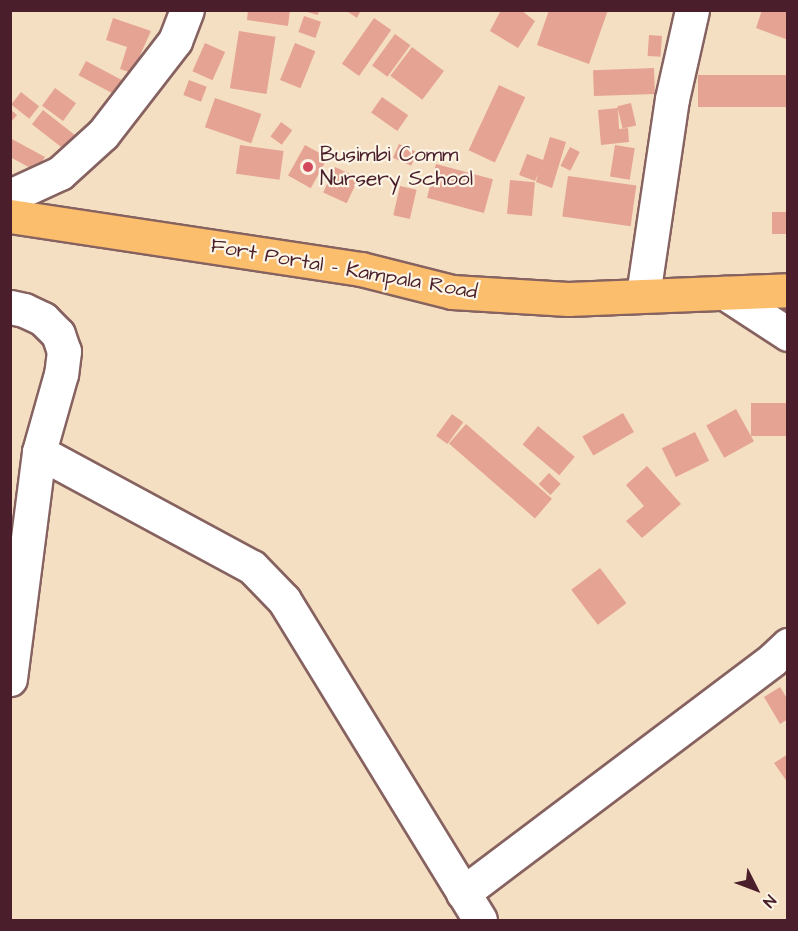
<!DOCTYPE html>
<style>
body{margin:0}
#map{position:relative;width:798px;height:931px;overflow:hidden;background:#f5dfc2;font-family:"Architects Daughter",sans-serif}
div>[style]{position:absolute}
.building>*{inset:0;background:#e5a394;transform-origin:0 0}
.roads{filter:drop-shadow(2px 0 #866260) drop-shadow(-2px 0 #866260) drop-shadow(0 2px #866260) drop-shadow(0 -2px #866260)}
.minor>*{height:33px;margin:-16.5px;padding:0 16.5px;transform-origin:16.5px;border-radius:16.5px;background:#fff}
.major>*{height:33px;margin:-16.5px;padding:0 16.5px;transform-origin:16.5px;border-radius:16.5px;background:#fabe6d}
.dots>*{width:16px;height:16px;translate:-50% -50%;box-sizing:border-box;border:3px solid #fcf5e5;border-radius:50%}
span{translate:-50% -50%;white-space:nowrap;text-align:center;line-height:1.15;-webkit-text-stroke:4.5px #fcf5e5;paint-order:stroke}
.poi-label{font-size:21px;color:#4a1f2b}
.left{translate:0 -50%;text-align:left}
.street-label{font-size:21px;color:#4a1f2b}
.frame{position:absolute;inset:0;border:12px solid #4a1f2b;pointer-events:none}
.north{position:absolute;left:726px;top:859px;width:60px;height:60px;-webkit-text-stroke:4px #fcf5e5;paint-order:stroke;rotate:132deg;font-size:16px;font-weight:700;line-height:24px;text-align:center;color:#4a1f2b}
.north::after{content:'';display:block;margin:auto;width:21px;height:27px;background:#4a1f2b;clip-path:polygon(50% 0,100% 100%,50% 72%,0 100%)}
</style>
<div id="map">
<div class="building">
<i style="clip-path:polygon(248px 10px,290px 10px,288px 26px,247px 20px)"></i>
<i style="clip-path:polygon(300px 10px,319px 10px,318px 15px)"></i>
<i style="clip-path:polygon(345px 10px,361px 10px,357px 18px)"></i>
<i style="clip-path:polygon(501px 10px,521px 10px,535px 21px,518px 48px,490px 31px)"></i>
<i style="clip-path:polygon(549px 10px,608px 10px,589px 64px,537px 45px)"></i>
<i style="clip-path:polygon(762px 10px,788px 10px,788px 40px,756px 28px)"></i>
<i style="left:304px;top:16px;width:18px;height:17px;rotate:19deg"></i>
<i style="clip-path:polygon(113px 18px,151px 31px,132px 73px,120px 69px,127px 47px,106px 40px)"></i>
<i style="left:374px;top:18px;width:21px;height:56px;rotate:35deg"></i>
<i style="left:239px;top:31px;width:37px;height:58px;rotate:9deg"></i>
<i style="left:395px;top:34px;width:19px;height:39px;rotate:36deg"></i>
<i style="left:649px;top:35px;width:13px;height:21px;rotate:4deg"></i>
<i style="left:205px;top:43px;width:22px;height:31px;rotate:24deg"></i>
<i style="left:295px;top:43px;width:22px;height:40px;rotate:22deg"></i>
<i style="left:412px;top:47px;width:40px;height:36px;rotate:37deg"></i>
<i style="left:86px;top:61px;width:49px;height:16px;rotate:28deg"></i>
<i style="left:654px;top:68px;width:26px;height:61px;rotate:88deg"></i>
<i style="left:788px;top:75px;width:32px;height:90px;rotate:90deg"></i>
<i style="left:189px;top:80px;width:19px;height:16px;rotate:21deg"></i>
<i style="left:499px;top:85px;width:29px;height:72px;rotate:25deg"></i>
<i style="left:55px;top:88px;width:26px;height:22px;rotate:36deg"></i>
<i style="left:21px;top:92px;width:23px;height:16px;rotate:38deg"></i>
<i style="left:382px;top:97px;width:32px;height:19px;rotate:35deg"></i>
<i style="left:215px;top:98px;width:49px;height:31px;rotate:19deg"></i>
<i style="left:631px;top:103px;width:23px;height:14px;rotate:77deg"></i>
<i style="clip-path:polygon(618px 108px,619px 129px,628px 128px,629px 142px,601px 145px,598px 110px)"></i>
<i style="clip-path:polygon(10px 109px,17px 115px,10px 123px)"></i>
<i style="left:43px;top:110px;width:53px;height:18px;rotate:38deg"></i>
<i style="left:281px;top:122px;width:14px;height:18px;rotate:36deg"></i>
<i style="clip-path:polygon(550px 137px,566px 142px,552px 188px,536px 182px,538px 174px,535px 181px,519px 175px,527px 154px,543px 160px)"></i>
<i style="clip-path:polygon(10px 138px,45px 157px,36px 171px,10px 157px)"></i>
<i style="left:399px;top:144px;width:20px;height:15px;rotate:24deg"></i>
<i style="left:240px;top:145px;width:44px;height:29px;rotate:8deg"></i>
<i style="left:305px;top:145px;width:26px;height:35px;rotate:29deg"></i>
<i style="left:615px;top:145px;width:20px;height:32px;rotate:9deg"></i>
<i style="left:570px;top:147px;width:11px;height:21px;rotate:27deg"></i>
<i style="left:436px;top:164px;width:59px;height:35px;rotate:15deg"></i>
<i style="left:335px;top:167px;width:26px;height:28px;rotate:25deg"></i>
<i style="left:568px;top:176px;width:69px;height:41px;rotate:8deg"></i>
<i style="left:510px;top:180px;width:25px;height:34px;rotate:5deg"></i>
<i style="left:400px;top:186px;width:17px;height:30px;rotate:13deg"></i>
<i style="left:788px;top:212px;width:22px;height:16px;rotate:90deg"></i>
<i style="left:788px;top:403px;width:33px;height:37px;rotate:90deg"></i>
<i style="left:736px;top:409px;width:37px;height:34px;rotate:61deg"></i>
<i style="left:623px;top:413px;width:22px;height:47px;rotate:60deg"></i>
<i style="left:452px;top:414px;width:14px;height:27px;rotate:36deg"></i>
<i style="left:466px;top:424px;width:114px;height:26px;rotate:41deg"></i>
<i style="left:538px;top:426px;width:48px;height:24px;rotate:40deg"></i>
<i style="left:695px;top:432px;width:32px;height:37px;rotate:64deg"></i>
<i style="clip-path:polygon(647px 466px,681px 504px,642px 538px,626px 521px,644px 506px,626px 485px)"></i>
<i style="left:549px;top:473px;width:16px;height:15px;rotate:43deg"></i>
<i style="left:600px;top:568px;width:44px;height:36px;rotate:53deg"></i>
<i style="clip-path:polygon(780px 687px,788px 700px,788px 719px,780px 724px,764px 697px)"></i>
<i style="clip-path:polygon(788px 754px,788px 783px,774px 763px)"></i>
</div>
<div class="roads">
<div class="minor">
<i style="left:10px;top:196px;width:55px;rotate:-24.7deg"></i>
<i style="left:60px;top:173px;width:58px;rotate:-42.2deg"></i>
<i style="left:103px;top:134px;width:118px;rotate:-52.3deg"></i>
<i style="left:175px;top:41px;width:33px;rotate:-69deg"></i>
<i style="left:725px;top:293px;width:75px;rotate:33.1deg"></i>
<i style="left:643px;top:295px;width:198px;rotate:-81.6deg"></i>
<i style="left:672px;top:99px;width:91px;rotate:-77.3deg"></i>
<i style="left:10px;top:307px;width:14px;rotate:12deg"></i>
<i style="left:24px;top:310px;width:21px;rotate:25deg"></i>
<i style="left:43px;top:319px;width:21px;rotate:45deg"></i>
<i style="left:58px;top:334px;width:18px;rotate:71deg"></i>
<i style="left:64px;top:351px;width:23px;rotate:97deg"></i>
<i style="left:61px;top:374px;width:81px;rotate:105.8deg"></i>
<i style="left:39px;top:452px;width:229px;rotate:97.3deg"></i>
<i style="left:39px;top:452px;width:242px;rotate:28.4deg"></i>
<i style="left:252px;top:567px;width:46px;rotate:45.9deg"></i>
<i style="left:284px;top:600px;width:375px;rotate:58.5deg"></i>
<i style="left:463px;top:893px;width:388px;rotate:-37deg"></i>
<i style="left:773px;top:659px;width:21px;rotate:-43deg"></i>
</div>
<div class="major">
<i style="left:10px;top:216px;width:355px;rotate:8.6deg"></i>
<i style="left:361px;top:269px;width:94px;rotate:14.2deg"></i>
<i style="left:452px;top:292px;width:116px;rotate:3.5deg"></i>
<i style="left:568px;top:299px;width:220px;rotate:-2.3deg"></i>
</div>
</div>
<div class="dots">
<i style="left:308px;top:167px;background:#d1495b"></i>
</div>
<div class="poi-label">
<span class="left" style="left:320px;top:167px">Busimbi Comm<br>Nursery School</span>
</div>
<div class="street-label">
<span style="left:344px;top:269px;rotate:10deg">Fort Portal - Kampala Road</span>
</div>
<div class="frame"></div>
<div class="north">N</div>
</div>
